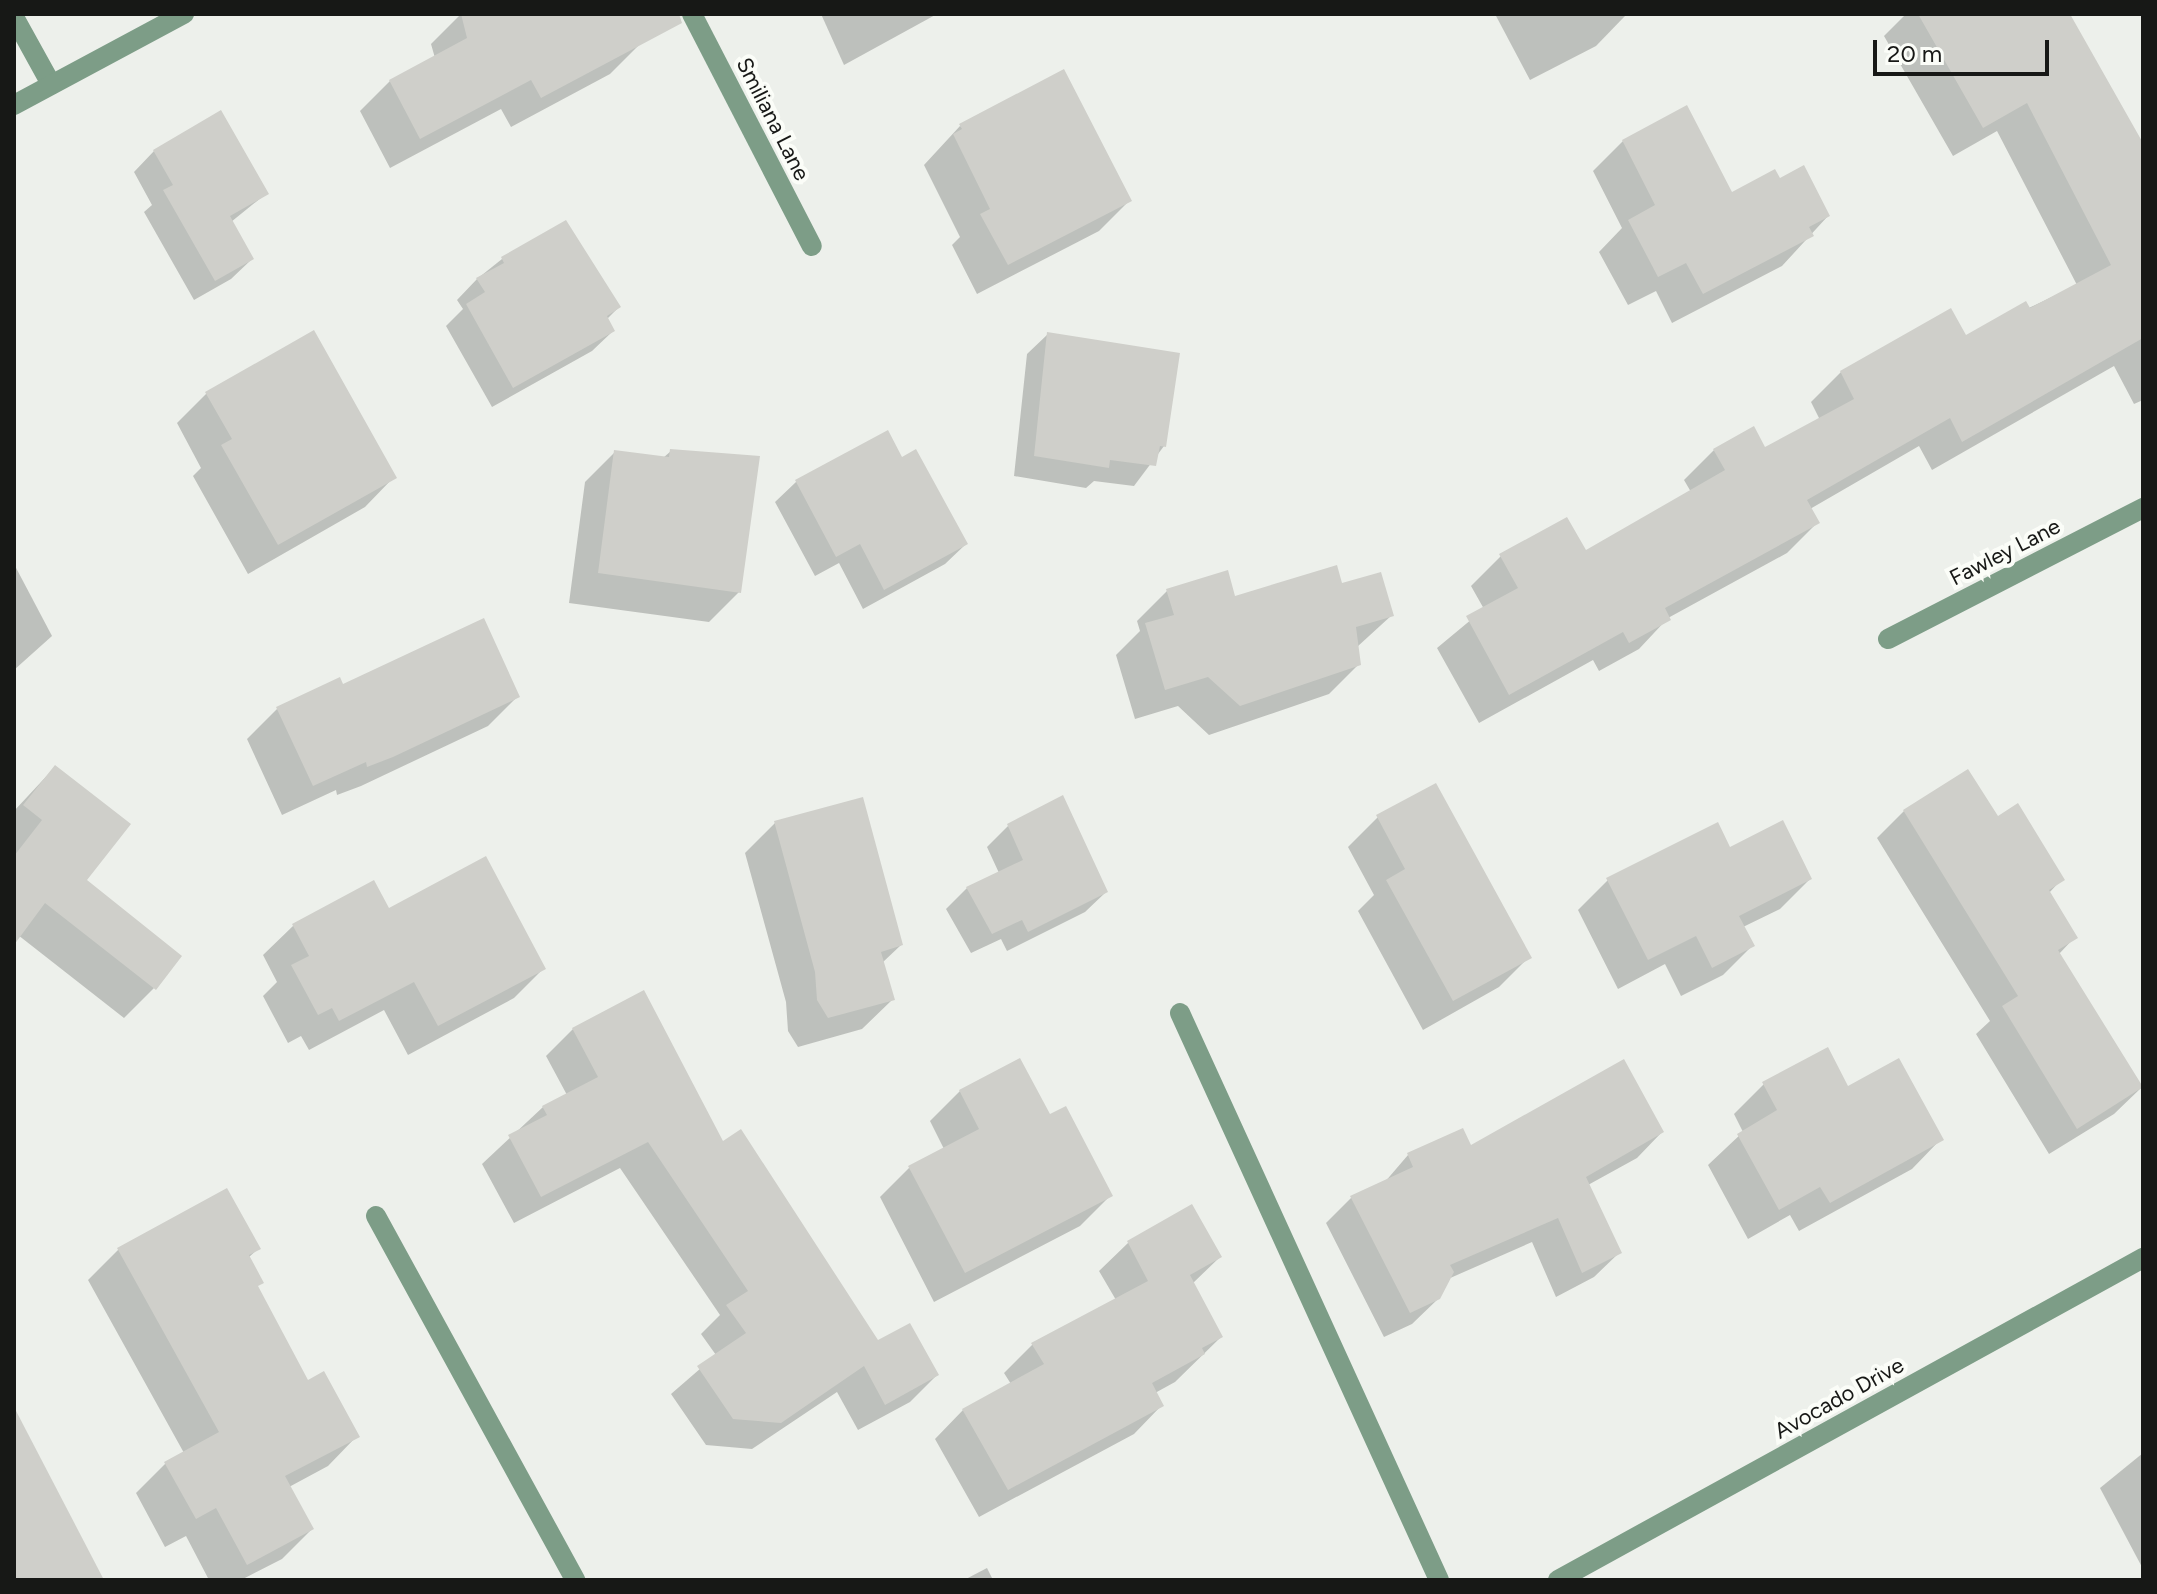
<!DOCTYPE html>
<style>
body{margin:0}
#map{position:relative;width:2157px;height:1594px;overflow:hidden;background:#edf0eb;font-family:Figtree,sans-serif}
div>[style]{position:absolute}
.shadow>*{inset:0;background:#0003}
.building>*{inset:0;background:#cfcfca}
.minor>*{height:20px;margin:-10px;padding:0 10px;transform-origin:10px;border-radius:10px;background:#7d9d87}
span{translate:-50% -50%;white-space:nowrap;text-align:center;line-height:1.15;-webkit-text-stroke:8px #fbfdf8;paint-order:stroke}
.street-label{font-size:22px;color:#171816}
.frame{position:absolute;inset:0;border:16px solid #171816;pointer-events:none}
.scale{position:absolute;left:1873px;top:40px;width:176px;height:36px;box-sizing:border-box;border:4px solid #171816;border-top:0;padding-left:10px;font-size:24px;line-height:28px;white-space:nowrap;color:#171816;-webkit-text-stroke:6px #fbfdf8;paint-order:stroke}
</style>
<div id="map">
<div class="shadow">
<i style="clip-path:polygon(461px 14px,625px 14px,640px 44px,610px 74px,511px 127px,501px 109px,390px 168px,360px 111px,390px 81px,435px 58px,431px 44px)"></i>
<i style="clip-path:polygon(821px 14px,937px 14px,844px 65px)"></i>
<i style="clip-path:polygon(1495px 14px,1624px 14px,1625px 16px,1596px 46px,1530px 80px)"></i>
<i style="clip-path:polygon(1906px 14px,2068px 14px,2139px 140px,2143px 138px,2143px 400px,2134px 404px,2114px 366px,1932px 470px,1919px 446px,1810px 509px,1817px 523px,1787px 553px,1668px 618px,1639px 649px,1599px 671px,1593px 660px,1479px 723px,1437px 648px,1484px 609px,1471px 586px,1501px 556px,1585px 553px,1691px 492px,1684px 480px,1714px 450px,1764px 450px,1820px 420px,1811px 402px,1841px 372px,1966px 338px,2077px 285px,1997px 131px,1953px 156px,1884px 36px)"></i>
<i style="clip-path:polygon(960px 126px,1129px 201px,1099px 231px,977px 294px,952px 245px,960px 237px,924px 165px)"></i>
<i style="clip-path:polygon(1623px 141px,1731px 194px,1779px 181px,1828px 216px,1782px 266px,1672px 323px,1656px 291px,1628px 305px,1599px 252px,1622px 228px,1593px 171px)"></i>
<i style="clip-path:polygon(154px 151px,267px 193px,231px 222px,252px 259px,231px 279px,194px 300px,144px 212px,152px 205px,134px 172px)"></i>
<i style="clip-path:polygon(565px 223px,619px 307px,607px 319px,613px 331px,592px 351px,492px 407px,446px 326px,463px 309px,457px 300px,477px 279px,502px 259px)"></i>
<i style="clip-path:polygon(1048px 334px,1164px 446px,1134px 486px,1094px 481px,1086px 488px,1014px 476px,1027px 354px)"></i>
<i style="clip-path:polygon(207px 393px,394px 477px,365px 507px,248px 574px,193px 476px,201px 468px,177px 423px)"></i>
<i style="clip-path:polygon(671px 451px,758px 458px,739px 592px,709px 622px,569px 603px,585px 482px,615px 452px,663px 458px)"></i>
<i style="clip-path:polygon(901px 459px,966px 544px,945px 564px,863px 609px,839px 563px,815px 576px,775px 502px,796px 482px)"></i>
<i style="clip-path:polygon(14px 564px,52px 636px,14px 670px)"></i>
<i style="clip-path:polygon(1341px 585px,1392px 615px,1357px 647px,1359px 664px,1329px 694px,1209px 735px,1178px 706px,1135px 719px,1116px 655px,1140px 631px,1137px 621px,1167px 591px,1234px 598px)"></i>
<i style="clip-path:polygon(342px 686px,518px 696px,488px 726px,361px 786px,337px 795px,336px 790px,282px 815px,247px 739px,277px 709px)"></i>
<i style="clip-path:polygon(55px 767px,84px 881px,154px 988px,124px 1018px,18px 935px,14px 938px,14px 811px)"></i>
<i style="clip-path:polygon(1062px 797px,1106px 892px,1085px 912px,1007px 951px,1001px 939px,971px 953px,946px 909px,967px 888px,999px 873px,987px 847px,1008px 826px)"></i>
<i style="clip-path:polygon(1904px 811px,1997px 819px,2062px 879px,2049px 893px,2075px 937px,2059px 954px,2141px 1088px,2114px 1114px,2049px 1154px,1976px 1034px,1990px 1021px,1877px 838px)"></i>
<i style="clip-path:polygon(1378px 817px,1529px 957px,1499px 987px,1423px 1030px,1358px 911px,1374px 895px,1348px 847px)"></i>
<i style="clip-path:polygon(775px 823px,901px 945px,882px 963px,892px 1000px,862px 1029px,798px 1047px,788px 1031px,786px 1002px,745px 853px)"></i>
<i style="clip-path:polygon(1729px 849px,1810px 879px,1780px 909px,1743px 927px,1753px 945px,1723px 975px,1681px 996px,1665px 964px,1618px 989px,1578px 910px,1608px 880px)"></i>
<i style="clip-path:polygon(388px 910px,544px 968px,514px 998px,408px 1055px,384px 1010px,309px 1050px,301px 1036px,288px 1043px,263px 996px,277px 982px,263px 955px,293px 926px)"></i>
<i style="clip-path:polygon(573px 1029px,722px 1144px,877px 1343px,937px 1375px,910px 1402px,858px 1430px,837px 1392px,752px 1449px,706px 1445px,671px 1394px,716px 1355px,701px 1334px,720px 1315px,620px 1168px,514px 1223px,482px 1164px,543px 1107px,567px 1095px,546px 1056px)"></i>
<i style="clip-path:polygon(1764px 1084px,1848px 1089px,1941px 1139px,1912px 1169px,1799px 1231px,1790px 1215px,1748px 1239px,1708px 1165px,1743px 1132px,1734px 1114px)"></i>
<i style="clip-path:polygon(960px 1091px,1049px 1117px,1110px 1196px,1080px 1226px,934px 1302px,880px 1197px,910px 1167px,944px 1149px,930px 1121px)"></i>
<i style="clip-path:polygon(1662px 1132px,1637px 1158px,1588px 1185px,1620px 1252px,1594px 1277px,1556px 1297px,1532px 1242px,1448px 1279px,1439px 1298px,1412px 1324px,1384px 1337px,1326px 1223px,1351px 1198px,1384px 1183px,1408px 1155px)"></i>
<i style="clip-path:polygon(1191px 1207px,1220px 1257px,1192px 1284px,1221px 1337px,1175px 1382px,1155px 1393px,1162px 1405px,1134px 1434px,979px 1517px,935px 1439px,963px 1410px,1011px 1384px,1004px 1373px,1033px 1344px,1116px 1300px,1099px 1271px,1128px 1243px)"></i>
<i style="clip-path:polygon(259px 1248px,248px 1258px,256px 1287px,307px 1383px,357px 1436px,328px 1466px,289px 1487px,312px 1529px,282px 1559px,241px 1580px,209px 1580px,186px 1536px,165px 1547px,136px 1493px,166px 1463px,184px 1453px,88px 1280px,118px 1250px)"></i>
<i style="clip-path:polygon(2143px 1453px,2143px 1569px,2100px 1488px)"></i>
<i style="clip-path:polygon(987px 1568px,993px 1580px,964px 1580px)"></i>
</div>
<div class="building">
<i style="clip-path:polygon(461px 14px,679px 14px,682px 23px,541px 98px,531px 80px,420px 139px,389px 80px,467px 38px)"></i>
<i style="clip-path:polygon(1918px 14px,2070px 14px,2143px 143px,2143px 338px,1962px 442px,1950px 418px,1807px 500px,1820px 523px,1665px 608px,1671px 620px,1629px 643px,1623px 632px,1509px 695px,1466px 616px,1518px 588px,1499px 554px,1567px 517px,1586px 550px,1725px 470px,1713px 449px,1754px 426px,1765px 447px,1854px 399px,1840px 371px,1951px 308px,1966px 335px,2026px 301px,2030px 308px,2111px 265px,2027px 103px,1983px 128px)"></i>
<i style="clip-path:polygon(1064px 69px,1132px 201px,1008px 265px,980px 214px,990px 209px,953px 134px,962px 129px,959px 124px)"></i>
<i style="clip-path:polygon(1687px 105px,1732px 192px,1775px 169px,1780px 178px,1804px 165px,1830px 216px,1809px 227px,1814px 236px,1703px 294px,1686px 263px,1658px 277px,1628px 220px,1655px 205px,1622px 140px)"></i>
<i style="clip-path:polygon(221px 110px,269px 194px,230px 216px,254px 259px,215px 281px,163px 190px,173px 185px,153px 150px)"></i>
<i style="clip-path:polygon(566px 220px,621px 307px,607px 316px,615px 331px,513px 388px,466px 304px,485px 292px,476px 278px,504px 263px,501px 257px)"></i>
<i style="clip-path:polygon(314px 330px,397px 478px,278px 545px,221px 445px,232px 439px,205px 392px)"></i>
<i style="clip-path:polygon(1047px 332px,1180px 353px,1166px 447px,1160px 446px,1156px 466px,1110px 460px,1109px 468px,1034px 456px)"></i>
<i style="clip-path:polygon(888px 430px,902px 457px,916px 449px,968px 544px,884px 590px,860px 544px,836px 557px,795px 480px)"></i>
<i style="clip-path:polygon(670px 449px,760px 456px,741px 593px,598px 573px,614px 450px,669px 457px)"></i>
<i style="clip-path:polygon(1337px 565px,1342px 583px,1381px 572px,1394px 616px,1356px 627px,1361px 665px,1240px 706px,1208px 677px,1165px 690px,1145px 623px,1174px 615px,1166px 589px,1228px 570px,1235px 596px)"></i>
<i style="clip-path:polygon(484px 618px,520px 697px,393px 757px,367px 767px,366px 762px,313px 786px,276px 707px,340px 677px,343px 684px)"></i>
<i style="clip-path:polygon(55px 765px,131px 824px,87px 880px,182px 956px,156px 990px,45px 903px,14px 945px,14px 856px,42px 820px,23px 805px)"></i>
<i style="clip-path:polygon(1968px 769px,1998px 816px,2018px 803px,2065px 880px,2049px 890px,2078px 938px,2058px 950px,2143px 1087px,2077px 1129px,2002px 1006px,2018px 996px,1903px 810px)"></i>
<i style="clip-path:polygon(1436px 783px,1532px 958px,1453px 1001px,1386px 880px,1405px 869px,1376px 815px)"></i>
<i style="clip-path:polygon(1063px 795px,1108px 892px,1028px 932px,1022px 920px,992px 934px,966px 887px,1023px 860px,1007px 824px)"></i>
<i style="clip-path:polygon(863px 797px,903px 945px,881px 952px,895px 1000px,828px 1018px,817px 1000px,815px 972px,774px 821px)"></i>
<i style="clip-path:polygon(1783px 820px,1812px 879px,1739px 916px,1755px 946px,1712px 968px,1696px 936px,1648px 960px,1606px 878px,1718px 822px,1730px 847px)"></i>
<i style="clip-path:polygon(486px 856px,546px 969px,438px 1026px,414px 982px,339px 1021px,332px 1008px,318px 1015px,291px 965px,309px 956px,292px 924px,374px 880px,389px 908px)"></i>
<i style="clip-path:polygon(644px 990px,723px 1141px,741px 1129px,878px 1340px,910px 1323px,939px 1375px,885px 1405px,864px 1366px,781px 1423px,733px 1419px,697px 1366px,746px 1333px,726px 1305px,748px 1291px,648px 1142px,541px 1197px,508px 1135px,547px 1115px,542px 1106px,598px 1077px,572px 1028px)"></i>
<i style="clip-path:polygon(1828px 1047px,1848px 1086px,1899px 1058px,1944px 1140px,1830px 1203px,1820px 1187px,1779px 1210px,1737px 1134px,1777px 1110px,1762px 1082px)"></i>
<i style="clip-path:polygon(1020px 1058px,1050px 1114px,1066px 1106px,1113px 1196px,965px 1273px,908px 1166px,979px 1129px,959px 1090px)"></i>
<i style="clip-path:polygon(1624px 1059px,1664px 1132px,1586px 1177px,1622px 1253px,1582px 1273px,1558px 1218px,1450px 1265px,1454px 1272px,1440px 1299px,1410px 1313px,1350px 1196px,1413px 1167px,1407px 1153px,1463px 1128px,1471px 1145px)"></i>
<i style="clip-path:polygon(227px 1188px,261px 1249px,249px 1255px,264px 1283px,258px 1286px,308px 1380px,324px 1371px,360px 1437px,285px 1476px,314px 1529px,247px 1565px,216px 1508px,196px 1519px,164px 1462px,219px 1432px,117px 1248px)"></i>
<i style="clip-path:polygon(1192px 1204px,1222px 1257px,1190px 1275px,1223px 1337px,1202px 1348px,1205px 1354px,1152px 1383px,1164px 1406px,1008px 1490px,962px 1409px,1044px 1364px,1031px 1343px,1148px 1281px,1127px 1241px)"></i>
<i style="clip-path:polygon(14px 1407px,104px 1580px,14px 1580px)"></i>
</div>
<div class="minor">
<i style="left:692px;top:14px;width:261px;rotate:62.7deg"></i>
<i style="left:14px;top:17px;width:77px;rotate:61.1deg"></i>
<i style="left:14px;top:105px;width:193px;rotate:-28.2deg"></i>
<i style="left:1888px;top:639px;width:287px;rotate:-27.2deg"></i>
<i style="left:1180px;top:1013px;width:623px;rotate:65.45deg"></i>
<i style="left:376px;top:1216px;width:415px;rotate:61.3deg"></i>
<i style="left:1558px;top:1580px;width:668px;rotate:-28.83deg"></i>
</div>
<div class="street-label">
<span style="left:773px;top:119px;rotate:63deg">Smiliana Lane</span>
<span style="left:2005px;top:552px;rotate:-27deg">Fawley Lane</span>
<span style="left:1839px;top:1398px;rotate:-29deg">Avocado Drive</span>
</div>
<div class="frame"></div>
<div class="scale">20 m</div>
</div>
